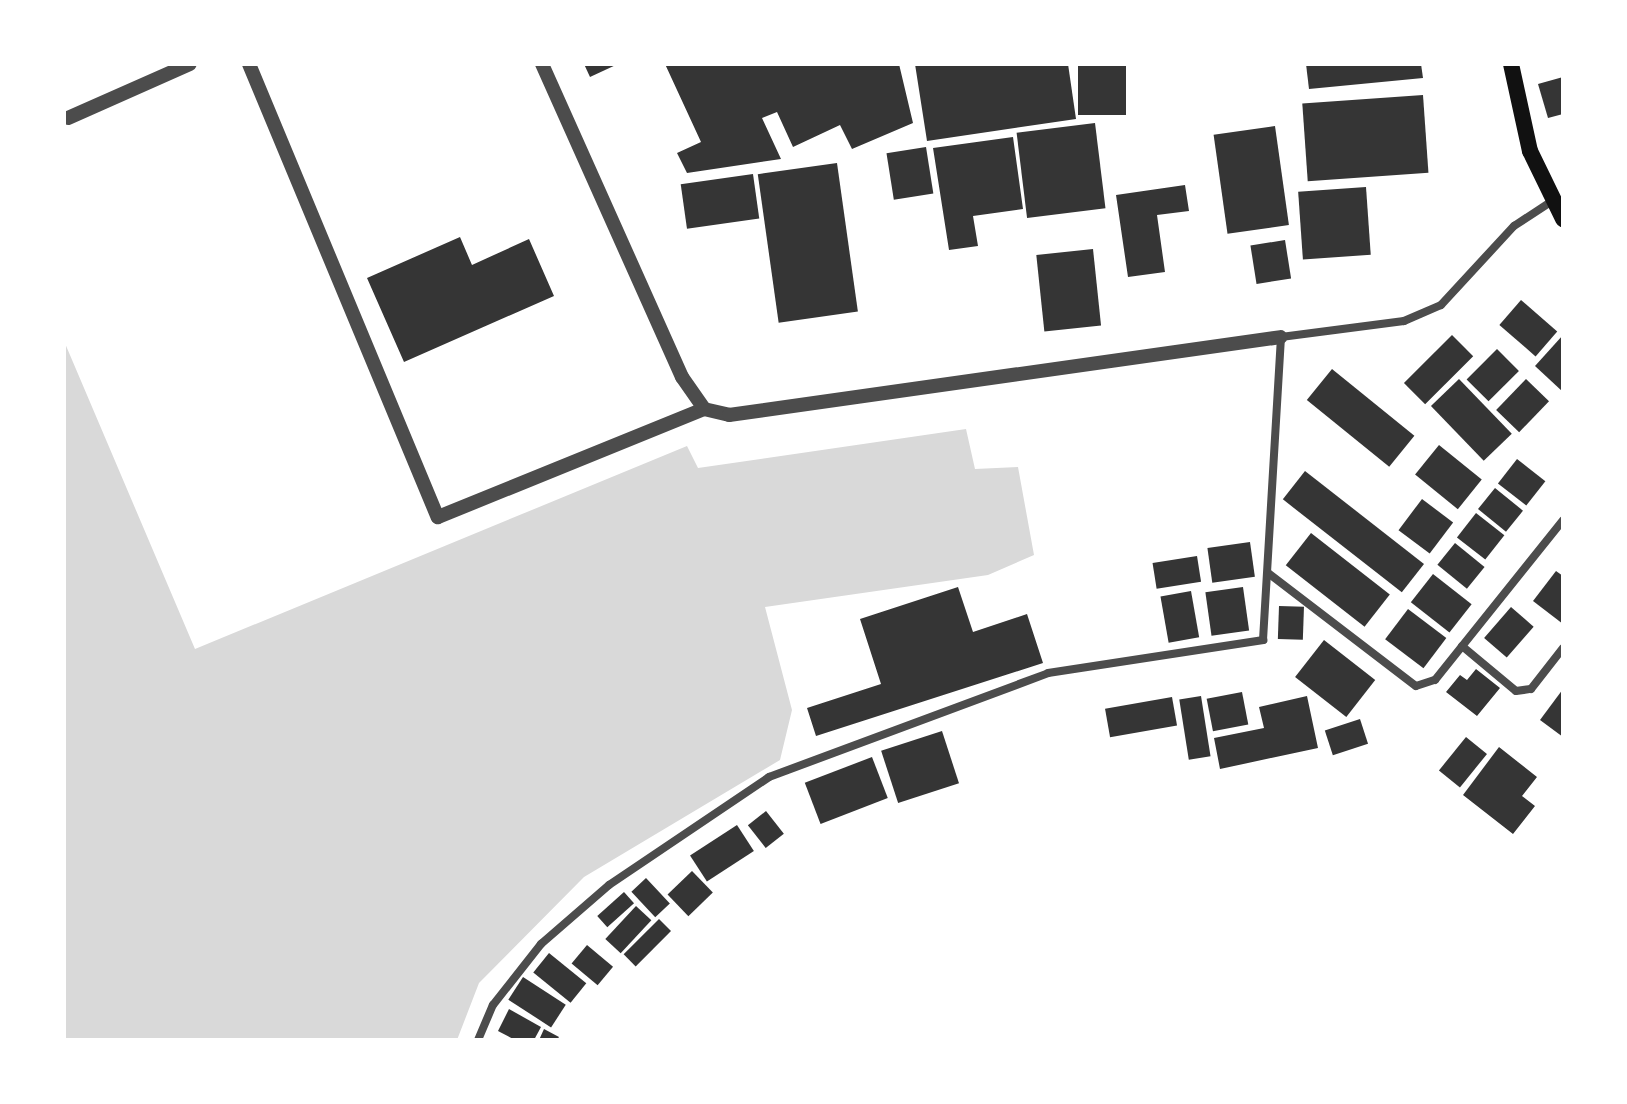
<!DOCTYPE html>
<style>
body{margin:0}
#map{position:relative;width:1627px;height:1104px;overflow:hidden;background:#fff;font-family:"Roboto Serif",serif}
div>[style]{position:absolute}
.water>*{inset:0;background:#d9d9d9}
.building>*{inset:0;background:#353535;transform-origin:0 0}
.minor>*{height:8px;margin:-4px;padding:0 4px;transform-origin:4px;border-radius:4px;background:#4c4c4c}
.tertiary>*{height:14px;margin:-7px;padding:0 7px;transform-origin:7px;border-radius:7px;background:#4c4c4c}
.secondary>*{height:16px;margin:-8px;padding:0 8px;transform-origin:8px;border-radius:8px;background:#111}
span{translate:-50% -50%;white-space:nowrap;text-align:center;line-height:1.15;-webkit-text-stroke:8px #fff;paint-order:stroke}
.frame{position:absolute;inset:0;border:66px solid #fff;pointer-events:none}
</style>
<div id="map">
<div class="water">
<i style="clip-path:polygon(64px 341px,195px 649px,687px 446px,698px 468px,966px 429px,975px 469px,1018px 467px,1034px 555px,988px 575px,765px 607px,792px 710px,780px 760px,584px 877px,479px 983px,457px 1040px,64px 1040px)"></i>
</div>
<div class="building">
<i style="clip-path:polygon(584px 64px,618px 64px,590px 77px)"></i>
<i style="clip-path:polygon(665px 64px,899px 64px,913px 123px,852px 149px,840px 125px,793px 147px,777px 112px,762px 118px,781px 159px,687px 173px,677px 153px,701px 142px)"></i>
<i style="clip-path:polygon(915px 64px,1068px 64px,1076px 119px,927px 141px)"></i>
<i style="left:1078px;top:64px;width:48px;height:51px"></i>
<i style="clip-path:polygon(1306px 64px,1421px 64px,1423px 78px,1309px 89px)"></i>
<i style="clip-path:polygon(1563px 77px,1563px 114px,1548px 118px,1538px 84px)"></i>
<i style="left:1423px;top:95px;width:78px;height:121px;rotate:86deg"></i>
<i style="left:1095px;top:123px;width:86px;height:79px;rotate:83deg"></i>
<i style="left:1275px;top:126px;width:100px;height:62px;rotate:82deg"></i>
<i style="clip-path:polygon(1013px 137px,1023px 209px,973px 216px,978px 246px,949px 250px,933px 148px)"></i>
<i style="left:926px;top:147px;width:47px;height:40px;rotate:81deg"></i>
<i style="left:837px;top:163px;width:150px;height:80px;rotate:82deg"></i>
<i style="left:753px;top:174px;width:45px;height:73px;rotate:82deg"></i>
<i style="clip-path:polygon(1185px 185px,1189px 211px,1157px 215px,1165px 272px,1128px 277px,1116px 195px)"></i>
<i style="left:1366px;top:187px;width:68px;height:68px;rotate:86deg"></i>
<i style="clip-path:polygon(460px 237px,472px 265px,529px 239px,554px 296px,404px 362px,367px 278px)"></i>
<i style="left:1285px;top:240px;width:39px;height:35px;rotate:81deg"></i>
<i style="left:1093px;top:249px;width:77px;height:57px;rotate:84deg"></i>
<i style="left:1521px;top:300px;width:48px;height:33px;rotate:41deg"></i>
<i style="left:1452px;top:335px;width:30px;height:68px;rotate:45deg"></i>
<i style="clip-path:polygon(1563px 335px,1563px 392px,1535px 366px)"></i>
<i style="left:1497px;top:349px;width:31px;height:43px;rotate:45deg"></i>
<i style="left:1332px;top:369px;width:106px;height:40px;rotate:39deg"></i>
<i style="left:1459px;top:379px;width:76px;height:39px;rotate:46deg"></i>
<i style="left:1526px;top:379px;width:32px;height:43px;rotate:44deg"></i>
<i style="left:1439px;top:445px;width:55px;height:38px;rotate:39deg"></i>
<i style="left:1517px;top:459px;width:36px;height:31px;rotate:38deg"></i>
<i style="left:1305px;top:471px;width:151px;height:36px;rotate:38deg"></i>
<i style="left:1495px;top:488px;width:36px;height:27px;rotate:39deg"></i>
<i style="left:1422px;top:499px;width:39px;height:39px;rotate:37deg"></i>
<i style="left:1476px;top:513px;width:36px;height:31px;rotate:38deg"></i>
<i style="left:1311px;top:533px;width:100px;height:41px;rotate:38deg"></i>
<i style="left:1250px;top:542px;width:35px;height:43px;rotate:82deg"></i>
<i style="left:1455px;top:543px;width:38px;height:28px;rotate:39deg"></i>
<i style="left:1197px;top:556px;width:26px;height:45px;rotate:81deg"></i>
<i style="clip-path:polygon(1556px 571px,1563px 576px,1563px 624px,1533px 601px)"></i>
<i style="left:1433px;top:574px;width:49px;height:36px;rotate:38deg"></i>
<i style="clip-path:polygon(958px 587px,973px 632px,1027px 614px,1043px 663px,816px 736px,807px 708px,881px 684px,860px 619px)"></i>
<i style="left:1243px;top:587px;width:44px;height:38px;rotate:82deg"></i>
<i style="left:1191px;top:591px;width:47px;height:31px;rotate:80deg"></i>
<i style="left:1279px;top:606px;width:25px;height:33px;rotate:2deg"></i>
<i style="left:1511px;top:607px;width:30px;height:41px;rotate:41deg"></i>
<i style="left:1408px;top:609px;width:48px;height:38px;rotate:37deg"></i>
<i style="left:1324px;top:640px;width:65px;height:47px;rotate:38deg"></i>
<i style="clip-path:polygon(1476px 669px,1500px 688px,1477px 716px,1446px 692px,1460px 675px,1467px 680px)"></i>
<i style="clip-path:polygon(1563px 689px,1563px 737px,1540px 720px)"></i>
<i style="left:1242px;top:692px;width:33px;height:36px;rotate:79deg"></i>
<i style="left:1201px;top:696px;width:61px;height:22px;rotate:81deg"></i>
<i style="clip-path:polygon(1307px 696px,1318px 748px,1220px 769px,1214px 738px,1264px 728px,1259px 707px)"></i>
<i style="left:1172px;top:697px;width:29px;height:68px;rotate:80deg"></i>
<i style="left:1360px;top:719px;width:26px;height:37px;rotate:72deg"></i>
<i style="left:942px;top:731px;width:55px;height:64px;rotate:72deg"></i>
<i style="left:1466px;top:737px;width:27px;height:43px;rotate:39deg"></i>
<i style="clip-path:polygon(1499px 747px,1537px 777px,1522px 796px,1535px 806px,1513px 834px,1463px 795px)"></i>
<i style="left:872px;top:757px;width:44px;height:72px;rotate:69deg"></i>
<i style="left:766px;top:811px;width:29px;height:23px;rotate:52deg"></i>
<i style="left:737px;top:825px;width:31px;height:56px;rotate:57deg"></i>
<i style="left:692px;top:871px;width:30px;height:34px;rotate:46deg"></i>
<i style="left:646px;top:878px;width:35px;height:20px;rotate:47deg"></i>
<i style="left:624px;top:892px;width:15px;height:36px;rotate:48deg"></i>
<i style="left:636px;top:906px;width:21px;height:45px;rotate:43deg"></i>
<i style="left:659px;top:919px;width:17px;height:50px;rotate:45deg"></i>
<i style="left:587px;top:945px;width:34px;height:24px;rotate:40deg"></i>
<i style="left:549px;top:953px;width:48px;height:25px;rotate:39deg"></i>
<i style="left:523px;top:977px;width:51px;height:27px;rotate:33deg"></i>
<i style="clip-path:polygon(509px 1009px,541px 1027px,534px 1040px,515px 1040px,498px 1031px)"></i>
<i style="clip-path:polygon(544px 1029px,559px 1037px,557px 1040px,539px 1040px)"></i>
</div>
<div class="minor">
<i style="left:1268px;top:573px;width:186px;rotate:37.4deg"></i>
<i style="left:1416px;top:686px;width:20px;rotate:-18deg"></i>
<i style="left:1435px;top:680px;width:205px;rotate:-51.3deg"></i>
<i style="left:1462px;top:646px;width:70px;rotate:39.8deg"></i>
<i style="left:1516px;top:691px;width:15px;rotate:-8deg"></i>
<i style="left:1531px;top:689px;width:52px;rotate:-52deg"></i>
<i style="left:478px;top:1040px;width:38px;rotate:-67deg"></i>
<i style="left:493px;top:1005px;width:78px;rotate:-51.8deg"></i>
<i style="left:541px;top:944px;width:90px;rotate:-40.9deg"></i>
<i style="left:609px;top:885px;width:193px;rotate:-34deg"></i>
<i style="left:769px;top:777px;width:298px;rotate:-20.4deg"></i>
<i style="left:1048px;top:673px;width:218px;rotate:-8.7deg"></i>
<i style="left:1263px;top:640px;width:304px;rotate:-86.6deg"></i>
<i style="left:1281px;top:337px;width:124px;rotate:-7.4deg"></i>
<i style="left:1404px;top:321px;width:40px;rotate:-23.4deg"></i>
<i style="left:1441px;top:305px;width:108px;rotate:-47.3deg"></i>
<i style="left:1514px;top:226px;width:45px;rotate:-33.3deg"></i>
</div>
<div class="tertiary">
<i style="left:249px;top:64px;width:491px;rotate:67.4deg"></i>
<i style="left:438px;top:517px;width:287px;rotate:-22.1deg"></i>
<i style="left:704px;top:409px;width:26px;rotate:13deg"></i>
<i style="left:729px;top:415px;width:557px;rotate:-8.04deg"></i>
<i style="left:542px;top:64px;width:343px;rotate:65.9deg"></i>
<i style="left:682px;top:377px;width:39px;rotate:55deg"></i>
<i style="left:68px;top:118px;width:133px;rotate:-23.9deg"></i>
</div>
<div class="secondary">
<i style="left:1511px;top:64px;width:89px;rotate:77.7deg"></i>
<i style="left:1530px;top:151px;width:76px;rotate:64.1deg"></i>
</div>
<div class="frame"></div>
</div>
